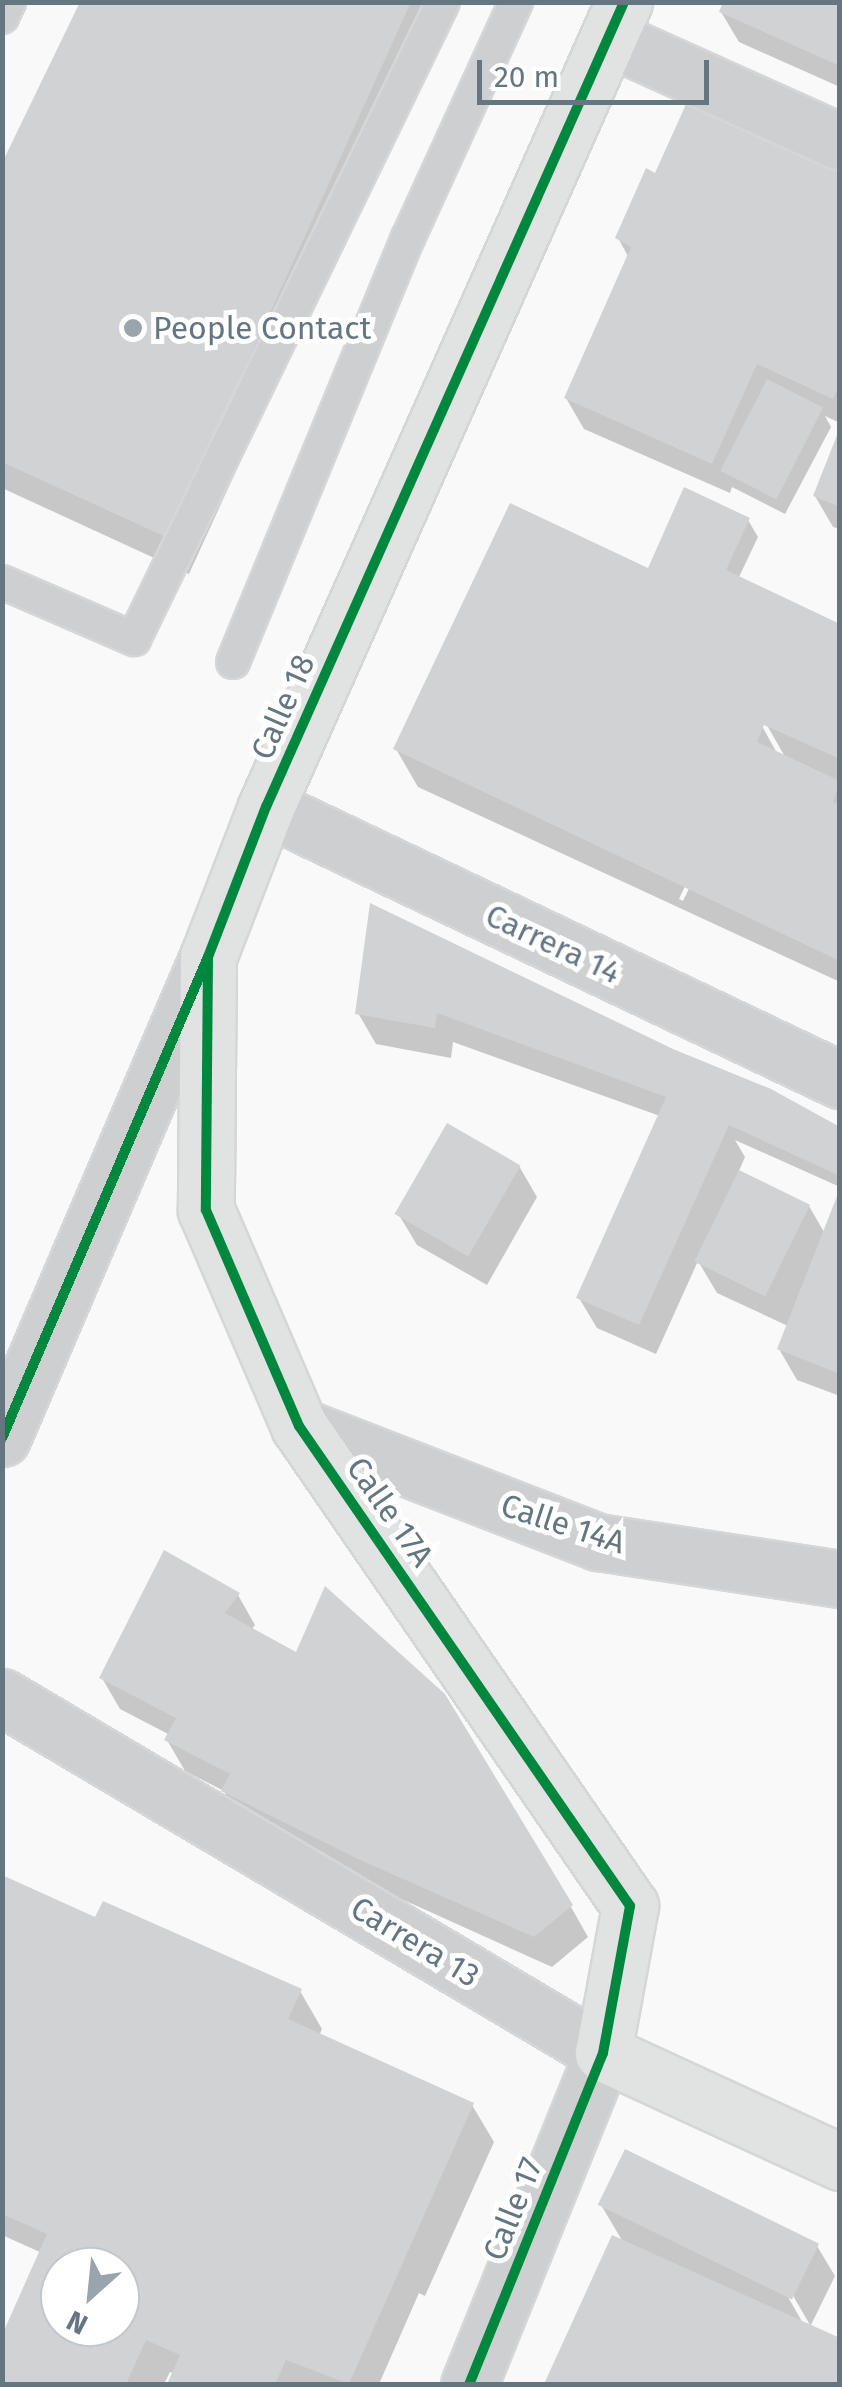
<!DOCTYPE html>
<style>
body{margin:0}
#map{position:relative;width:842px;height:2387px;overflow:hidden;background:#f9f9f9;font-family:"Fira Sans",sans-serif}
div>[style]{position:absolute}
.shadow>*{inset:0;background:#0003}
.building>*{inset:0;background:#d0d2d3;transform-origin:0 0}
.roads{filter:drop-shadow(2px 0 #d5d6d7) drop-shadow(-2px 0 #d5d6d7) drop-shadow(0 2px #d5d6d7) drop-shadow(0 -2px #d5d6d7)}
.lane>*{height:32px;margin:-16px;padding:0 16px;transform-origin:16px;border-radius:16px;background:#cecfd0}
.street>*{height:55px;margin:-27.5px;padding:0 27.5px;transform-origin:27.5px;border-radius:27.5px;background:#cecfd0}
.secondary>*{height:55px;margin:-27.5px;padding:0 27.5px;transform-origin:27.5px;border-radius:27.5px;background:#e1e2e2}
.cycleway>*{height:10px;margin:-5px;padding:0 5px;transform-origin:5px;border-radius:5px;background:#00873e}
.dots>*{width:28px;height:28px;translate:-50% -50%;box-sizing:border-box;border:5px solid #fff;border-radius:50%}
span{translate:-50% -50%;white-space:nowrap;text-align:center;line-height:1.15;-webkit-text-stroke:10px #fff;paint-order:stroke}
.poi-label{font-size:32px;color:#657683}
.left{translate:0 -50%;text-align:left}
.street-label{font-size:32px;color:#657683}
.frame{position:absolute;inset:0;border:5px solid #657683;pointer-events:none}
.north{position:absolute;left:40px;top:2247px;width:100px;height:100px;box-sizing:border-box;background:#fff;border:2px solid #c1c8cd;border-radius:50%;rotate:207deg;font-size:28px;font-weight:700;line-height:40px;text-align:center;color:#657683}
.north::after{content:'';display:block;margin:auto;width:35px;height:45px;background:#99a4ac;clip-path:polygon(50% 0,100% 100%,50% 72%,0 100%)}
.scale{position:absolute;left:477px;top:60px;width:232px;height:45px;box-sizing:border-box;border:5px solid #657683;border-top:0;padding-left:12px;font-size:30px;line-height:35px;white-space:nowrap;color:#657683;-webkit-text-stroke:8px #fff;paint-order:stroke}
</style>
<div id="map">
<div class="shadow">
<i style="clip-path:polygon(83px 2px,450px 2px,189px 574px,2px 488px,2px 168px)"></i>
<i style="clip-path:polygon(840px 2px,840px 87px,739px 42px,721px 12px)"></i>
<i style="clip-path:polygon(840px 172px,840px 423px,825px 416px,831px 427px,785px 514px,732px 487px,730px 493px,584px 429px,566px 398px,629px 258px,618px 238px,657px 176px)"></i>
<i style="clip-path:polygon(840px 437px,840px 529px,833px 527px,815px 496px)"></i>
<i style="clip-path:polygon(evenodd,748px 520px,758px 537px,738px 579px,840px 626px,840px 982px,418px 787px,396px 749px,648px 571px,748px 520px,760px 713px,784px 755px,778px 755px,756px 715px,760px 713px,748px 520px,751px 746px,757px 746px,683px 901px,679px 899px,751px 746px)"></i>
<i style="clip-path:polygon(372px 907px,840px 1130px,840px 1187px,735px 1140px,745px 1157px,738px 1173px,809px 1206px,824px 1232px,840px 1191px,840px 1396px,797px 1380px,779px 1349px,788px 1326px,717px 1293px,698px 1261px,656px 1354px,597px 1328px,579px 1298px,660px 1116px,453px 1042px,451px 1058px,376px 1044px,358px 1013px)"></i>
<i style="clip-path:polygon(519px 1166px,537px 1197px,487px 1285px,417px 1245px,399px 1215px)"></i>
<i style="clip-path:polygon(238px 1595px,255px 1625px,251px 1630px,571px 1907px,588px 1937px,552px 1967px,246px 1829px,224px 1791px,185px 1771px,167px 1740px,170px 1735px,120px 1709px,102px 1678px)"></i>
<i style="clip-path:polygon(evenodd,2px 1878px,96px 1920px,300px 1991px,322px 2029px,319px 2036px,472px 2105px,494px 2142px,425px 2296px,419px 2293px,379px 2384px,170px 2384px,175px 2374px,170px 2372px,164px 2384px,2px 2384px,2px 2341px,42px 2253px,2px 2235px,2px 1878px,60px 2267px,120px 2267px,120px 2327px,60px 2327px,60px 2267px)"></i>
<i style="clip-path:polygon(evenodd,601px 2205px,817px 2246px,835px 2276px,810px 2327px,840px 2340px,840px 2384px,547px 2384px,613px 2238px,623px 2242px,601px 2205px,788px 2287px,810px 2325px,804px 2325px,784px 2290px,788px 2287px)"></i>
</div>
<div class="building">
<i style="clip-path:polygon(80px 2px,411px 2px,168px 538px,2px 462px,2px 163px)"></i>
<i style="clip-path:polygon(723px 2px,840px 2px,840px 66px,719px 12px)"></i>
<i style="clip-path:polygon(687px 102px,840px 170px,840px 385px,833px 399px,757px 364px,712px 464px,564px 398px,631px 247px,615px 238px,646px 168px,655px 173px)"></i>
<i style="left:767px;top:379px;width:63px;height:103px;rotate:27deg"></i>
<i style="clip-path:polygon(839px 430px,840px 431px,840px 507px,813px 496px)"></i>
<i style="clip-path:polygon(684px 487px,750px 518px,726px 570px,840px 624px,840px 759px,764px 725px,757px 742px,840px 781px,833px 802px,840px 805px,840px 961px,393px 749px,510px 503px,648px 568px)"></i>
<i style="clip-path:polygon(370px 903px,673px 1049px,771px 1089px,840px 1127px,840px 1176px,729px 1125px,639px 1325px,576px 1298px,666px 1097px,437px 1013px,435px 1028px,355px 1014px)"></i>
<i style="left:447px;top:1123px;width:85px;height:105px;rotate:30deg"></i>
<i style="left:739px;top:1170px;width:79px;height:102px;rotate:26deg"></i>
<i style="clip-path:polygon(839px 1191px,840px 1191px,840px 1374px,777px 1349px)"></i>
<i style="clip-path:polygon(164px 1550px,240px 1593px,225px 1613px,296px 1652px,325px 1586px,445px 1694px,573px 1905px,534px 1937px,358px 1859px,221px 1791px,230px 1774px,164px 1740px,176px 1718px,99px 1678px)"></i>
<i style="clip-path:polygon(evenodd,2px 1875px,95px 1917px,103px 1901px,302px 1989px,288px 2019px,474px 2103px,349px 2384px,286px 2360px,275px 2384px,167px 2384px,180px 2355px,146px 2340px,126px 2384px,2px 2384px,2px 2335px,47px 2234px,2px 2214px,2px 1875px,60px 2267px,120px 2267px,120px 2327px,60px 2327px,60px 2267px)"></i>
<i style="left:625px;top:2149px;width:216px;height:62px;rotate:26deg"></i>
<i style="clip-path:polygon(612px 2235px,840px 2338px,840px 2384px,544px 2384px)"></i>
</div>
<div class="roads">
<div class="lane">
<i style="left:2px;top:17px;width:17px;rotate:-65deg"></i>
<i style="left:2px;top:582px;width:144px;rotate:23.4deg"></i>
<i style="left:134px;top:639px;width:708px;rotate:-64.12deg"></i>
<i style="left:233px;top:662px;width:459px;rotate:-67.6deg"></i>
<i style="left:408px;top:238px;width:260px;rotate:-65.4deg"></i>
</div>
<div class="street">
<i style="left:609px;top:38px;width:253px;rotate:24.2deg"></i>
<i style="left:266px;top:807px;width:636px;rotate:25.44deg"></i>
<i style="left:299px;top:1426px;width:321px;rotate:21.2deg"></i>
<i style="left:598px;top:1542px;width:245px;rotate:8.7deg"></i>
<i style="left:2px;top:1438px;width:523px;rotate:-66.82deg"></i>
<i style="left:2px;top:1697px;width:699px;rotate:30.64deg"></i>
<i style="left:603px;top:2053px;width:357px;rotate:112deg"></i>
</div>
<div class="secondary">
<i style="left:624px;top:2px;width:881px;rotate:113.98deg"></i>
<i style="left:266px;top:807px;width:161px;rotate:111.1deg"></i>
<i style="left:208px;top:957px;width:253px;rotate:90.5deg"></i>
<i style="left:206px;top:1210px;width:235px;rotate:66.7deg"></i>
<i style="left:299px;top:1426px;width:583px;rotate:55.41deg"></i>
<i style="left:630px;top:1906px;width:149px;rotate:100.4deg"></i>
<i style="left:603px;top:2053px;width:261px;rotate:24.7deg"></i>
</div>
</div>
<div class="cycleway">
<i style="left:208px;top:957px;width:253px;rotate:90.5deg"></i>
<i style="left:206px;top:1210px;width:235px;rotate:66.7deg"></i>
<i style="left:299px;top:1426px;width:583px;rotate:55.41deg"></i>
<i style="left:630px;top:1906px;width:149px;rotate:100.4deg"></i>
<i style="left:603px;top:2053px;width:357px;rotate:112deg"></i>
<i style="left:2px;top:1438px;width:523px;rotate:-66.82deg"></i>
<i style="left:208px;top:957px;width:161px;rotate:-68.9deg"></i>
<i style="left:266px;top:807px;width:881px;rotate:-66.02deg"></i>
</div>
<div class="dots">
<i style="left:133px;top:328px;background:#99a4ac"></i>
</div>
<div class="poi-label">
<span class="left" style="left:153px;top:328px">People Contact</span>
</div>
<div class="street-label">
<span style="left:283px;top:707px;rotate:-66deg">Calle 18</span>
<span style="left:553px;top:944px;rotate:25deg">Carrera 14</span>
<span style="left:390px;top:1512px;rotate:55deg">Calle 17A</span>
<span style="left:563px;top:1524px;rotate:18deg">Calle 14A</span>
<span style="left:415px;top:1942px;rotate:31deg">Carrera 13</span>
<span style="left:513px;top:2209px;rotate:-68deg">Calle 17</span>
</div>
<div class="frame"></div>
<div class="north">N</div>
<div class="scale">20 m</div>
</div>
